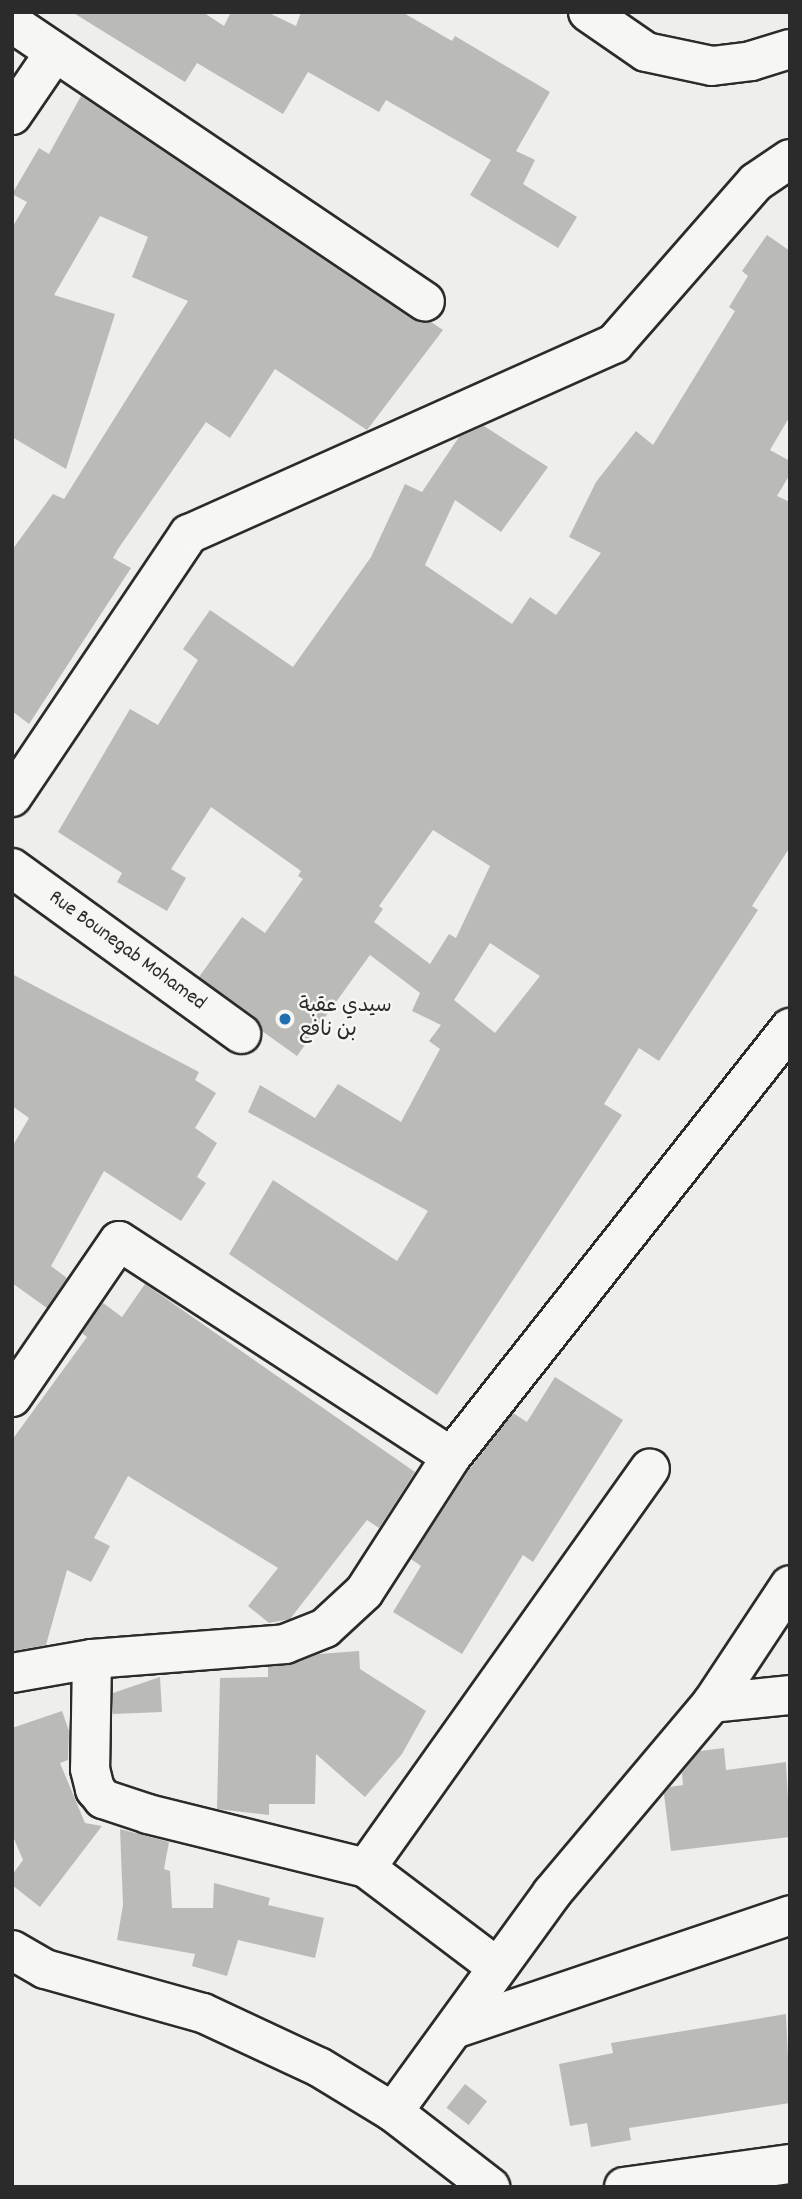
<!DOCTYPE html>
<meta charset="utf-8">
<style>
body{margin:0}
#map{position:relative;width:802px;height:2199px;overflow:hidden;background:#eeeeea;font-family:Dekko,"Playpen Sans Arabic",sans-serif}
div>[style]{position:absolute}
.building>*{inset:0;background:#babab7;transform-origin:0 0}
.roads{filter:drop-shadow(2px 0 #2b2b2b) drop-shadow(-2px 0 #2b2b2b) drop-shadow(0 2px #2b2b2b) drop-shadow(0 -2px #2b2b2b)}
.minor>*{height:38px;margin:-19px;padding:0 19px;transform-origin:19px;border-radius:19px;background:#f6f6f2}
.dots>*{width:19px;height:19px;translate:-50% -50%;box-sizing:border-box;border:4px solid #f6f6f2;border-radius:50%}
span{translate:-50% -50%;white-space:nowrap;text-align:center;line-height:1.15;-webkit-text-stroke:5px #f6f6f2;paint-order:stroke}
.street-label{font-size:21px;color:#2b2b2b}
.poi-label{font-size:21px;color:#2b2b2b}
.left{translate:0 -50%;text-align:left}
.frame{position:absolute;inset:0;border:14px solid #2b2b2b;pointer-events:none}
</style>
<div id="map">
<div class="building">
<i style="clip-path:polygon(72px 12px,203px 12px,224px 26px,231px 12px,267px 12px,296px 26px,301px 12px,402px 12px,452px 41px,455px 36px,550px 92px,516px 151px,535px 160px,523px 184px,577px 217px,558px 248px,470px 195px,491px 160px,386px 100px,379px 112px,308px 72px,283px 114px,197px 63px,185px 82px)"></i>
<i style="clip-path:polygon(81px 96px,413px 320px,431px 322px,443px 330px,367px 430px,275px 369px,230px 438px,206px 422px,118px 549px,113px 558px,131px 568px,29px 724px,12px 711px,12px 550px,53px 494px,64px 499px,188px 301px,132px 277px,148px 237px,100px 216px,54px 295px,115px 314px,66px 469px,12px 437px,12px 228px,27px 202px,12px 194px,39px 148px,49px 154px)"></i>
<i style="clip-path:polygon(evenodd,767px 235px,790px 251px,790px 416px,770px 450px,790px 461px,790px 474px,777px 496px,790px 502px,790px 847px,752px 906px,758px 910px,659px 1061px,639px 1048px,604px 1104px,622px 1115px,437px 1395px,229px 1254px,273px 1180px,397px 1261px,428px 1211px,248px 1112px,260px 1085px,315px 1118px,338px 1084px,401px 1122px,440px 1049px,429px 1041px,441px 1025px,412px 1011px,420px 993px,370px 955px,297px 1056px,262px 1031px,254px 1016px,199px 977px,242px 917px,265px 933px,303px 879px,298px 876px,301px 871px,211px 807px,171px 869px,186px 878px,167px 911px,117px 882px,122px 873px,58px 832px,130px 709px,158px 725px,198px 660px,183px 649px,210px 610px,293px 667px,371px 557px,405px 484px,422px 492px,459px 437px,484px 426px,548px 467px,501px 532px,455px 500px,425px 565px,512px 624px,530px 597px,556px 615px,601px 553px,569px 537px,596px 482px,636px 431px,653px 445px,735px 311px,729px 307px,748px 276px,742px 271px,767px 235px,433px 830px,490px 866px,456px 938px,449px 934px,430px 964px,374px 922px,383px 909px,379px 906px,433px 830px,767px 235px,490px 943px,540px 976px,495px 1033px,454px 1000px,490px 943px)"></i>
<i style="clip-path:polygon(12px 974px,199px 1072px,195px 1080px,216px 1093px,195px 1128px,217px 1143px,197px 1177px,206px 1183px,181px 1221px,104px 1171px,51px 1266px,67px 1278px,47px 1308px,12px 1283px,12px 1147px,29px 1118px,12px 1106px)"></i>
<i style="clip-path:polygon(145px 1284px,415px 1472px,379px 1528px,367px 1520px,290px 1619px,269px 1623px,248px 1606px,278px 1568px,128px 1476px,94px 1538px,110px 1546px,91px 1582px,67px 1570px,46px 1645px,12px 1651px,12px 1440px,87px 1337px,82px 1333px,103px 1303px,122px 1317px)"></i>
<i style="clip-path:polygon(555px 1377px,623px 1420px,533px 1562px,523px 1555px,462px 1654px,393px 1612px,421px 1566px,411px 1559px,469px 1470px,513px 1413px,527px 1422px)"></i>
<i style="clip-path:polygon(359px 1651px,360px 1669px,426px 1711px,402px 1754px,365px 1797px,316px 1754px,315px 1804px,269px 1804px,269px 1815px,217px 1809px,220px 1678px,268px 1677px,268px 1667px,293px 1664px,319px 1654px)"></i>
<i style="clip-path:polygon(160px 1677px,162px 1712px,113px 1714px,113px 1693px)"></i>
<i style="clip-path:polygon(62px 1711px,69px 1731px,68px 1760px,60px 1763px,85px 1823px,102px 1826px,40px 1907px,12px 1885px,12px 1875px,23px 1860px,12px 1834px,12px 1728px)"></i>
<i style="clip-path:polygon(724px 1748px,726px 1770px,786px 1762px,790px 1837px,671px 1851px,664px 1794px,670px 1787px,683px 1785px,682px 1773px,700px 1751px)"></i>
<i style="clip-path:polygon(120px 1829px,169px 1842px,164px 1869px,170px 1871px,172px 1908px,213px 1908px,214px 1883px,270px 1898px,268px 1905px,324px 1918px,315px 1958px,238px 1940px,227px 1976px,192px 1966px,195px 1954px,117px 1940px,123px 1905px)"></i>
<i style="clip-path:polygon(786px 2014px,790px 2103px,629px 2128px,631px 2140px,591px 2147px,587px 2123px,570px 2126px,559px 2064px,613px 2053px,611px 2043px)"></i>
<i style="left:465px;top:2084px;width:28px;height:30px;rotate:38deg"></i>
</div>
<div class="roads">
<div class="minor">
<i style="left:588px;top:12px;width:70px;rotate:34.6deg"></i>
<i style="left:646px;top:52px;width:67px;rotate:12deg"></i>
<i style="left:712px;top:66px;width:39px;rotate:-7deg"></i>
<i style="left:751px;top:61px;width:41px;rotate:-17.1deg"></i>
<i style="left:12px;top:23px;width:498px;rotate:34deg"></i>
<i style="left:12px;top:115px;width:76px;rotate:-55.7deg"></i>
<i style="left:12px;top:797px;width:317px;rotate:-56.1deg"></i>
<i style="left:189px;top:534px;width:466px;rotate:-24.1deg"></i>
<i style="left:614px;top:344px;width:215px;rotate:-48.8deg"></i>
<i style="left:756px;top:182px;width:41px;rotate:-34.1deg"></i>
<i style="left:12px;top:868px;width:283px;rotate:35.9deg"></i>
<i style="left:12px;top:1397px;width:189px;rotate:-55.6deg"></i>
<i style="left:119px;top:1241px;width:396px;rotate:33deg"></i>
<i style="left:451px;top:1457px;width:547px;rotate:-51.68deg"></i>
<i style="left:92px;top:1659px;width:110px;rotate:91deg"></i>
<i style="left:90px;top:1769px;width:21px;rotate:76deg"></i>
<i style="left:95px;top:1789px;width:13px;rotate:51deg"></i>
<i style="left:103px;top:1799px;width:47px;rotate:18.4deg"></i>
<i style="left:148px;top:1814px;width:225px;rotate:13.9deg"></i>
<i style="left:366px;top:1868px;width:164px;rotate:37.1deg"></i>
<i style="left:12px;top:1673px;width:81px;rotate:-9.9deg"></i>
<i style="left:92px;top:1659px;width:194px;rotate:-4.4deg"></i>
<i style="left:285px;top:1644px;width:43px;rotate:-21.8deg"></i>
<i style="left:325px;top:1628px;width:53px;rotate:-42.7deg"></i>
<i style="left:364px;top:1592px;width:161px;rotate:-57.2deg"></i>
<i style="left:712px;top:1703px;width:78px;rotate:-5.9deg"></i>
<i style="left:366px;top:1868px;width:490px;rotate:-54.6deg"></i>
<i style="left:12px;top:1950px;width:38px;rotate:30deg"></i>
<i style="left:45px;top:1969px;width:164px;rotate:15.6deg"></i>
<i style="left:203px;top:2013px;width:128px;rotate:25deg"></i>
<i style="left:319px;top:2067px;width:87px;rotate:31.3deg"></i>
<i style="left:393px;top:2112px;width:123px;rotate:37.7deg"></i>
<i style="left:457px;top:2028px;width:352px;rotate:-18.7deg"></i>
<i style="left:393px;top:2112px;width:271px;rotate:-54deg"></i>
<i style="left:552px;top:1893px;width:248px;rotate:-49.9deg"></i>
<i style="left:712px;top:1703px;width:141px;rotate:-56.5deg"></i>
<i style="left:624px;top:2187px;width:168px;rotate:-7.9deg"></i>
</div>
</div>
<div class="dots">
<i style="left:285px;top:1019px;background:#1f6fb2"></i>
</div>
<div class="street-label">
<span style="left:127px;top:951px;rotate:36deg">Rue Bounegab Mohamed</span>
</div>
<div class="poi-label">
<span class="left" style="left:299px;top:1019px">سيدي عقبة<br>بن نافع</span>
</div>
<div class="frame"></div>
</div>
